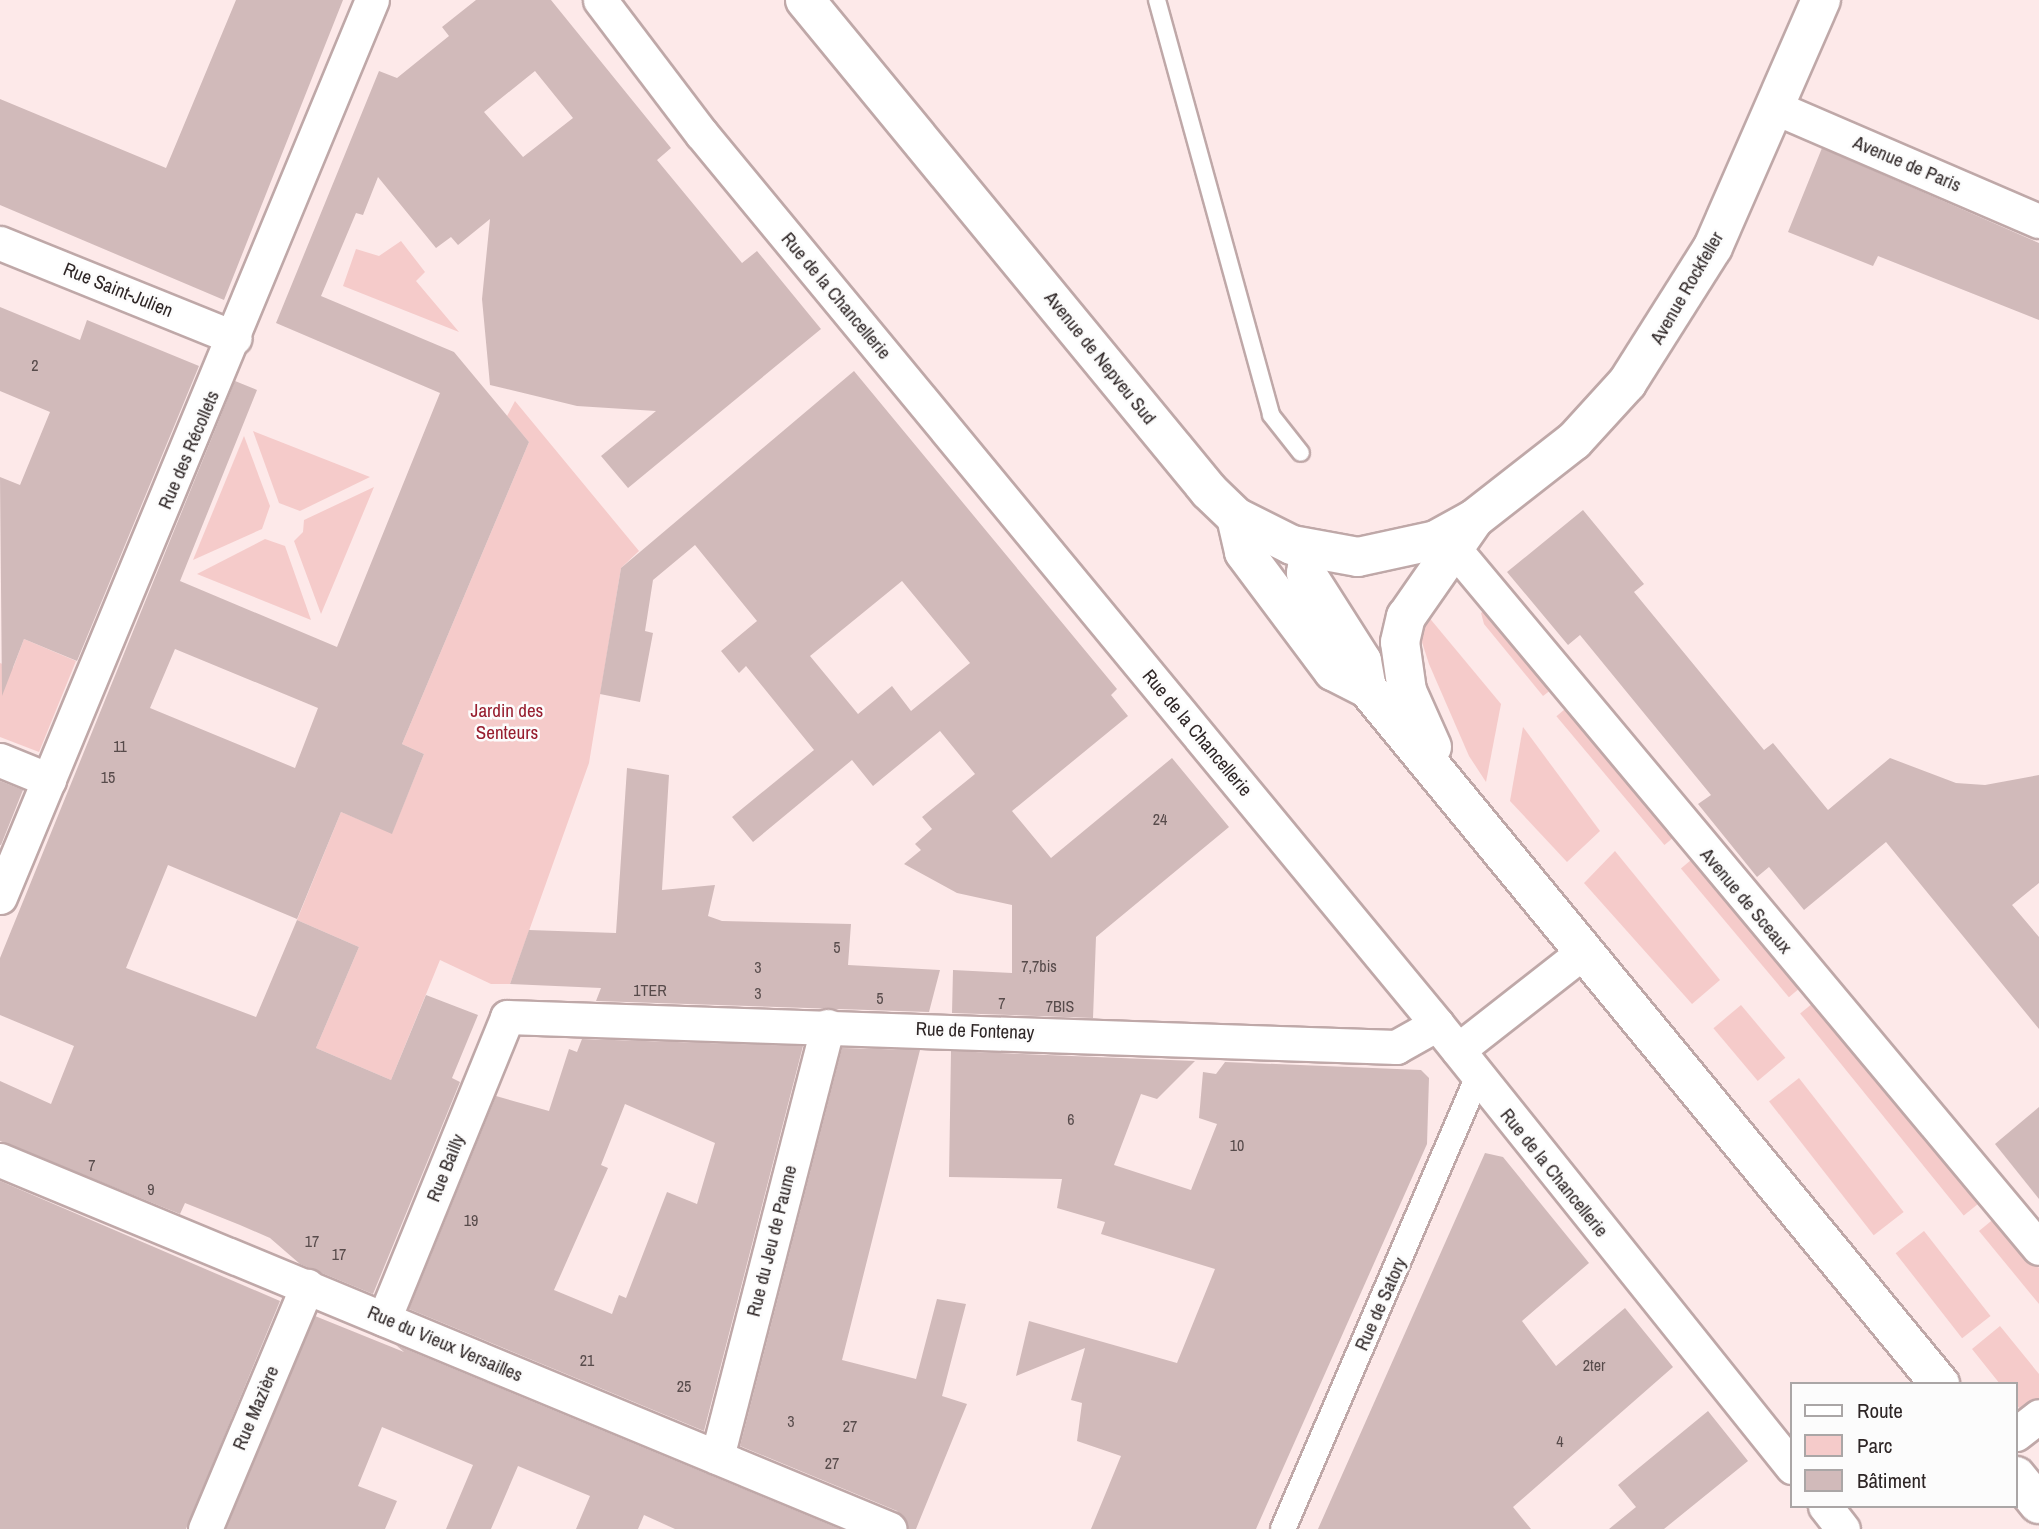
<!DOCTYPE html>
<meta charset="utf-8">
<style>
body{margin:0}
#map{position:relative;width:2039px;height:1529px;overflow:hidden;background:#fde9e9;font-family:"Archivo Narrow",sans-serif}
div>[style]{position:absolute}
.green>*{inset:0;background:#f5cbca;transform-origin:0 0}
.building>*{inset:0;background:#d1baba}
.roads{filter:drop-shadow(2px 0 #bfa8a8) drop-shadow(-2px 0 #bfa8a8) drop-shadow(0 2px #bfa8a8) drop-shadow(0 -2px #bfa8a8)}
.service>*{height:16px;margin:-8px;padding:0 8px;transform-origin:8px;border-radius:8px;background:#fff}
.pedestrian>*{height:24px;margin:-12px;padding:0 12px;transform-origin:12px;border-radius:12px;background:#fff}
.minor>*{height:33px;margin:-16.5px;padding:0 16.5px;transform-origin:16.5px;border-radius:16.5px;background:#fff}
.tertiary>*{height:38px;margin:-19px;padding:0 19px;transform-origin:19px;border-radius:19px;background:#fff}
.secondary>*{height:38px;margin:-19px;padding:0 19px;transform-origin:19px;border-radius:19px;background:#fff}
span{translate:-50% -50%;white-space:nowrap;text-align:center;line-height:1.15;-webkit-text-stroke:5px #fcfcfc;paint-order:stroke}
.number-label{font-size:16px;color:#574b4b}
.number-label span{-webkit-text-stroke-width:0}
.street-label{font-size:19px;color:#2e2626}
.park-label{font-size:19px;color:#971e2f}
.legend{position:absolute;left:1790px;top:1382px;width:228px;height:126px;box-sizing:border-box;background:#fcfcfc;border:2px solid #aaa6a6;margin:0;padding:9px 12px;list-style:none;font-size:21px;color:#2e2626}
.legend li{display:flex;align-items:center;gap:14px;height:35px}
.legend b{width:35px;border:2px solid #aaa6a6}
</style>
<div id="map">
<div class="green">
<i style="clip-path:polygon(401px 241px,425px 272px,416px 281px,459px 332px,343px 286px,356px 249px,379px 256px)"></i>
<i style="clip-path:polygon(515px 401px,639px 551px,621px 568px,589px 763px,510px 984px,491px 984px,440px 960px,391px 1080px,316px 1048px,359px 947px,297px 920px,341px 812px,392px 833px,424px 754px,402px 744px,529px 442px,507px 416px)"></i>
<i style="clip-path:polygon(253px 431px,370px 477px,300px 511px,279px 503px)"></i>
<i style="clip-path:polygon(244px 436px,270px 506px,262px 529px,193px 560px)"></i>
<i style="clip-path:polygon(374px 487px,321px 614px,294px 541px,303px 532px,304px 520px)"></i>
<i style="clip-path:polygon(265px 539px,285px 546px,311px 620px,197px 574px)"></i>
<i style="clip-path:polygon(1489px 606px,1556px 686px,1543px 696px,1484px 624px,1481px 613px)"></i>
<i style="clip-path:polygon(1427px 615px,1501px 704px,1486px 782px,1469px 756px,1429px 664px,1421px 639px)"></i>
<i style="clip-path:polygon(24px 639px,76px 661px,39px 752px,0 737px,0 663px,13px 668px)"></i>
<i style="left:1571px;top:704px;width:168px;height:19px;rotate:50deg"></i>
<i style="clip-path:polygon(1523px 727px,1600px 831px,1567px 862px,1510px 801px)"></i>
<i style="clip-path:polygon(1615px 851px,1720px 980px,1692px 1004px,1584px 883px)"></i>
<i style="left:1697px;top:855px;width:168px;height:21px;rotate:50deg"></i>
<i style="left:1818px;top:999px;width:260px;height:23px;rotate:51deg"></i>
<i style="left:1741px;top:1005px;width:69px;height:36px;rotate:50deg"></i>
<i style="left:1799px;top:1078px;width:170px;height:38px;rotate:52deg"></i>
<i style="clip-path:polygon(1996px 1217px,2039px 1268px,2039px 1304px,1979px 1231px)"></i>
<i style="left:1924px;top:1231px;width:108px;height:36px;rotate:52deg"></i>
<i style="clip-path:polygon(2000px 1326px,2039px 1374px,2039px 1402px,2024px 1414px,2016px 1404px,2016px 1384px,2000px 1384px,1972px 1349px)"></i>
</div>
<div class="building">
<i style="clip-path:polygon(236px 0,343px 0,224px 300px,0 205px,0 99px,166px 168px)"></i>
<i style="clip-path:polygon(evenodd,476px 0,551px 0,671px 148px,657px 160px,742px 263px,757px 251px,821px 329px,628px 488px,601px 456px,656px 411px,577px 406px,490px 385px,482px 299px,490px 219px,458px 245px,451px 237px,436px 248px,378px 177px,363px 215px,356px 213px,321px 296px,454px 352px,529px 442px,402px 744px,424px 754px,392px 834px,341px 812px,297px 919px,168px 865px,126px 968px,256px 1017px,297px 920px,359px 947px,316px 1048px,391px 1080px,426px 995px,478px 1015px,452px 1078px,460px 1082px,373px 1294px,300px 1264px,270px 1238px,240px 1225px,185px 1203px,180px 1214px,0 1141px,0 1081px,51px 1104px,74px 1046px,0 1015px,0 958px,235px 381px,257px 390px,180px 581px,337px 647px,440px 393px,276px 323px,379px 71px,397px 78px,449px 36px,442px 27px,476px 0,535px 71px,573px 118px,523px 157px,484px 112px,535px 71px,476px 0,175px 649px,318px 708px,295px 768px,150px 708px,175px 649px)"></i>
<i style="clip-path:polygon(1822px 148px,2039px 243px,2039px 320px,1878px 256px,1873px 266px,1788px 232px)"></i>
<i style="clip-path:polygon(0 307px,80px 340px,87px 320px,199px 366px,77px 661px,24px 639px,2px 696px,0 477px,20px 485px,50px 412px,0 391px)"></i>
<i style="clip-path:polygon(evenodd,854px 371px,1117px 689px,1111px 695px,1128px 716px,1012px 811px,1051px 858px,1172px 758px,1229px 827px,1096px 937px,1093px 1018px,952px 1013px,953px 970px,1012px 973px,1012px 905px,957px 893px,904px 864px,921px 850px,915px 844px,932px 829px,922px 817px,975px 774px,940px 731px,873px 786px,852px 760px,753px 842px,732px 817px,814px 750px,746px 666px,739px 673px,721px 651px,757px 621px,695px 545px,653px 580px,645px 631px,653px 633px,640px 702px,600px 694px,621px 568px,854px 371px,902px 581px,970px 663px,911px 711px,892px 686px,858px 714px,810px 656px,902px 581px)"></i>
<i style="clip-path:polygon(1583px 510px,1644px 584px,1634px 592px,1764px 750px,1773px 743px,1828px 810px,1890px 758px,1956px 783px,1985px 785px,2039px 775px,2039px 883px,2012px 905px,2039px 937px,2039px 1029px,1886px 842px,1804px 910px,1769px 867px,1757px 877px,1698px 804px,1711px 795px,1580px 635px,1568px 645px,1507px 572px)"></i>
<i style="clip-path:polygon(627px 768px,669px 775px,662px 890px,715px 885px,708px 916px,722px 921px,851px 924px,848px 965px,940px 970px,929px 1012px,596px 1001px,601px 988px,510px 984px,529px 930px,616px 933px)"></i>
<i style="clip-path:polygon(0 781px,23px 790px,1px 845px,0 845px)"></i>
<i style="clip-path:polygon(evenodd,582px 1039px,803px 1046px,704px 1431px,409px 1309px,496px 1096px,549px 1111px,569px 1049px,577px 1052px,582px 1039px,625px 1104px,715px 1143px,697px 1204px,667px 1192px,626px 1298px,619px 1295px,612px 1314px,554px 1290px,608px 1168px,601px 1165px,625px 1104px)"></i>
<i style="clip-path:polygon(842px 1048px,920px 1050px,842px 1360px,916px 1379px,937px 1299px,966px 1304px,942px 1396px,967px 1404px,916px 1529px,909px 1529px,897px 1511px,740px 1446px)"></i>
<i style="clip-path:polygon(951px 1051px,1195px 1061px,1157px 1099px,1141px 1094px,1114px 1165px,1191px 1190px,1217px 1124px,1199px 1118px,1203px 1072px,1216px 1074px,1225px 1062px,1421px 1070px,1429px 1078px,1427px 1144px,1256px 1529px,1091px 1529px,1121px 1456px,1077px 1441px,1082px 1403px,1071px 1400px,1085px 1348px,1016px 1376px,1029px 1321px,1177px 1363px,1215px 1269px,1101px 1234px,1105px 1222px,1057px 1208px,1062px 1179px,949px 1177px)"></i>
<i style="clip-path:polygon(2039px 1107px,2039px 1199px,1995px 1144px)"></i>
<i style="clip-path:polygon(1485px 1153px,1503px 1157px,1589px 1263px,1522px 1321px,1556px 1366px,1625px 1308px,1673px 1367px,1513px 1507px,1531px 1529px,1318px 1529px)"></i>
<i style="clip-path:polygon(0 1181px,280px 1301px,186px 1529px,0 1529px)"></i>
<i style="clip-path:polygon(315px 1316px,404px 1352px,396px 1345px,840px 1529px,675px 1529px,644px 1515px,638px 1529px,576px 1529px,590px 1496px,518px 1466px,491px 1529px,446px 1529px,473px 1465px,382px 1427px,358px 1486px,397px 1501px,385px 1529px,226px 1529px)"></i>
<i style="clip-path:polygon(1708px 1411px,1748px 1461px,1664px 1529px,1609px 1529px,1636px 1507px,1618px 1485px)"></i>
</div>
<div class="roads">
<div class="service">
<i style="left:1157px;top:0;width:430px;rotate:74.6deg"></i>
<i style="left:1271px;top:415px;width:48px;rotate:51.7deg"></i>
</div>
<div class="pedestrian">
<i style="left:1283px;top:1529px;width:490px;rotate:-66.7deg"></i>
</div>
<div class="minor">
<i style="left:600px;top:0;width:167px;rotate:52.8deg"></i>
<i style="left:701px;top:133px;width:1156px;rotate:50.44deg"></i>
<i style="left:1437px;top:1024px;width:568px;rotate:51.29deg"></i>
<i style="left:1774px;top:107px;width:288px;rotate:23.3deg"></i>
<i style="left:0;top:243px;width:253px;rotate:22deg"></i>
<i style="left:1457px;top:552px;width:907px;rotate:50.1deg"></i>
<i style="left:0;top:760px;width:53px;rotate:22.2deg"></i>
<i style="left:0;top:897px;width:971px;rotate:-67.48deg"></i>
<i style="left:1458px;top:1050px;width:159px;rotate:-38.1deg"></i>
<i style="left:0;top:1160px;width:963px;rotate:22.52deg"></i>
<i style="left:384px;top:1319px;width:326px;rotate:-67.8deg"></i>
<i style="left:507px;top:1017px;width:890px;rotate:1.93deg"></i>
<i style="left:1396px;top:1047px;width:47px;rotate:-29.3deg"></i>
<i style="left:2016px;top:1434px;width:29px;rotate:-38deg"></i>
<i style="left:717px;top:1457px;width:445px;rotate:-75.6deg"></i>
<i style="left:1825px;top:1506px;width:29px;rotate:52deg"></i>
<i style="left:205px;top:1529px;width:264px;rotate:-67.2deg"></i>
</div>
<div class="tertiary">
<i style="left:1236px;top:517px;width:36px;rotate:77deg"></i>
<i style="left:1244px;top:552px;width:149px;rotate:53.2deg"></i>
<i style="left:1333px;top:671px;width:38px;rotate:27deg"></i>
<i style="left:1367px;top:688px;width:902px;rotate:50.54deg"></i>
<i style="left:1309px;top:552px;width:21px;rotate:98deg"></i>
<i style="left:1306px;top:573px;width:104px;rotate:57.5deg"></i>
<i style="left:1362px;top:661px;width:27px;rotate:80deg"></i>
<i style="left:1432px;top:747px;width:61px;rotate:-114.1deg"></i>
<i style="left:1407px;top:691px;width:49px;rotate:-98.1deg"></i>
<i style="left:1400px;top:642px;width:26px;rotate:-77deg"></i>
<i style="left:1406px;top:617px;width:119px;rotate:-55.2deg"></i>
<i style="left:2016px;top:1476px;width:36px;rotate:51deg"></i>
</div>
<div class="secondary">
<i style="left:805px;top:0;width:636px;rotate:50.55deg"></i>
<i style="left:1209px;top:491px;width:37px;rotate:44deg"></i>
<i style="left:1236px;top:517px;width:63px;rotate:26.6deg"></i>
<i style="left:1292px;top:545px;width:67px;rotate:10.3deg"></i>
<i style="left:1358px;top:557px;width:80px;rotate:-12.3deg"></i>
<i style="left:1436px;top:540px;width:43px;rotate:-28.9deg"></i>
<i style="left:1474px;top:519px;width:127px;rotate:-38deg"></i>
<i style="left:1574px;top:441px;width:79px;rotate:-47.6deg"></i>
<i style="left:1627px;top:383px;width:161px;rotate:-57.7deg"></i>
<i style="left:1713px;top:247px;width:270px;rotate:-66.4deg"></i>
</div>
</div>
<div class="number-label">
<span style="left:35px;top:365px">2</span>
<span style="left:120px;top:746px">11</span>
<span style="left:108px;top:777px">15</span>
<span style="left:1160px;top:819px">24</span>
<span style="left:837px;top:947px">5</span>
<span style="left:1039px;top:966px">7,7bis</span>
<span style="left:758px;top:967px">3</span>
<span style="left:650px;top:990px">1TER</span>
<span style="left:758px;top:993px">3</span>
<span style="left:880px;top:998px">5</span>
<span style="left:1002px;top:1003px">7</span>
<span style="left:1060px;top:1006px">7BIS</span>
<span style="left:1071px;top:1119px">6</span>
<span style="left:1237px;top:1145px">10</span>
<span style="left:92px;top:1165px">7</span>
<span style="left:151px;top:1189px">9</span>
<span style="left:471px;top:1220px">19</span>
<span style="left:312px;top:1241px">17</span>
<span style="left:339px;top:1254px">17</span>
<span style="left:587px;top:1360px">21</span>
<span style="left:1594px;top:1365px">2ter</span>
<span style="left:684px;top:1386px">25</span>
<span style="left:791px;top:1421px">3</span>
<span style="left:850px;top:1426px">27</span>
<span style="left:1560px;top:1441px">4</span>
<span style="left:832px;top:1463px">27</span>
</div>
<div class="street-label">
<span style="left:1907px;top:164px;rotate:23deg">Avenue de Paris</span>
<span style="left:1687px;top:288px;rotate:-60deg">Avenue Rockfeller</span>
<span style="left:118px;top:290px;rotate:22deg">Rue Saint-Julien</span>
<span style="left:836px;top:296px;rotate:50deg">Rue de la Chancellerie</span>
<span style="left:1100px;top:358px;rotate:51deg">Avenue de Nepveu Sud</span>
<span style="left:189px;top:450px;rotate:-67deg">Rue des Récollets</span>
<span style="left:1197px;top:733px;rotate:50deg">Rue de la Chancellerie</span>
<span style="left:1746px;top:901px;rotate:50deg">Avenue de Sceaux</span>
<span style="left:975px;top:1031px;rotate:2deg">Rue de Fontenay</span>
<span style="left:446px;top:1168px;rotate:-68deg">Rue Bailly</span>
<span style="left:1554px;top:1173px;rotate:51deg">Rue de la Chancellerie</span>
<span style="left:772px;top:1241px;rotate:-76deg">Rue du Jeu de Paume</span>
<span style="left:1381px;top:1304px;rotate:-66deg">Rue de Satory</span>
<span style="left:445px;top:1344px;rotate:23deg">Rue du Vieux Versailles</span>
<span style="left:256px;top:1408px;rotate:-67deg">Rue Mazière</span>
</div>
<div class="park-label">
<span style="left:507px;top:722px">Jardin des<br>Senteurs</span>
</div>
<ul class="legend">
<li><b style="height:9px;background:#fff"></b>Route</li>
<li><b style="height:19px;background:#f5cbca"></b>Parc</li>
<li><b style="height:19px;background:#d1baba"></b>Bâtiment</li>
</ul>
</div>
